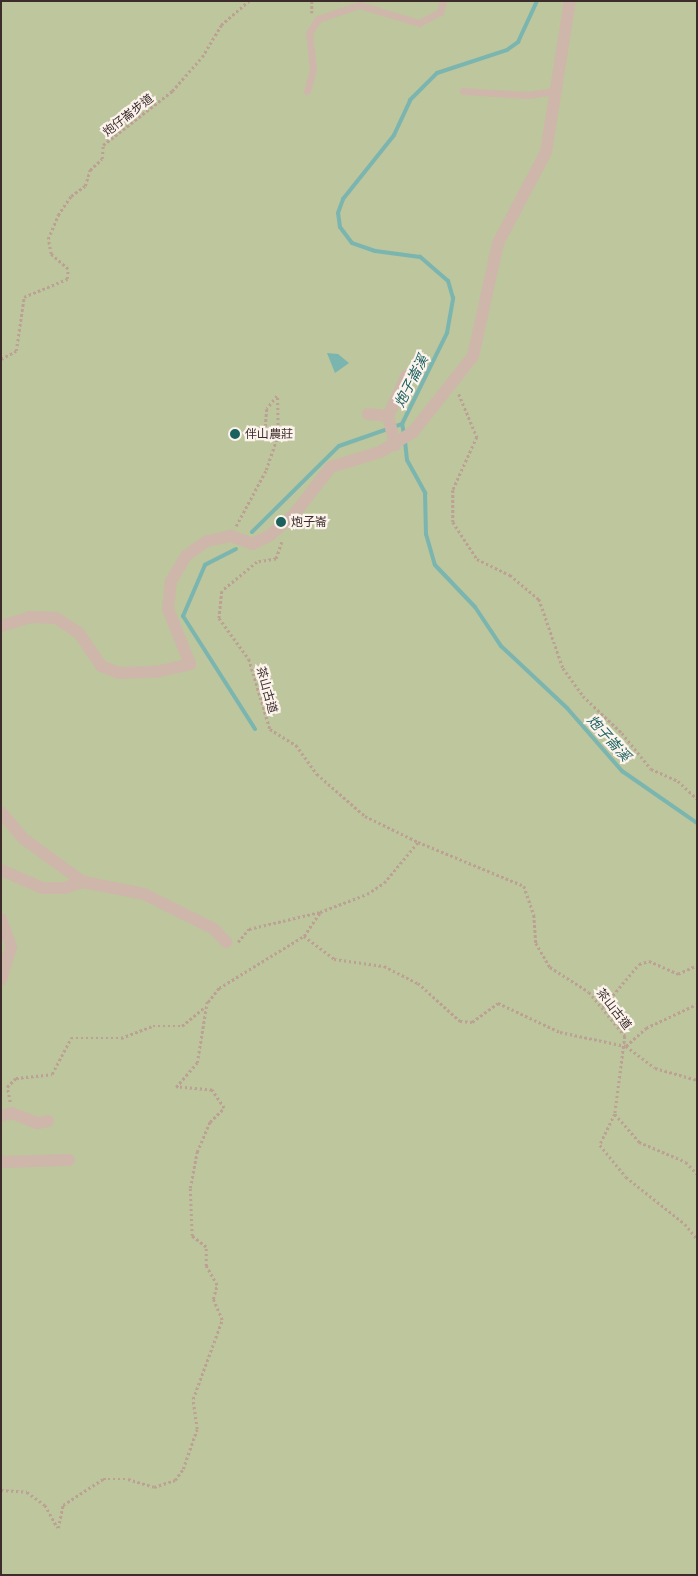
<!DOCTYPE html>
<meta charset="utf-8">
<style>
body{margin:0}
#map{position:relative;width:698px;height:1576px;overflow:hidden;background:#f5e8df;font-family:Montserrat,"Noto Sans TC",sans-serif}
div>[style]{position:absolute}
.green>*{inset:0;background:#bdc69d;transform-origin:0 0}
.water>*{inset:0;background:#7bb5b0}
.stream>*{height:4px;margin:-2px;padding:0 2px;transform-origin:2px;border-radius:2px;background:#7bb5b0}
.path>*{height:2.5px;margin-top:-1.25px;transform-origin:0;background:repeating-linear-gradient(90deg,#bba093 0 2.5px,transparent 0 5px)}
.lane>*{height:7px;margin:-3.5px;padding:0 3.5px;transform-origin:3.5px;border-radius:3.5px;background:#cfb6aa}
.street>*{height:12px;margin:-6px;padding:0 6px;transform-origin:6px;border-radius:6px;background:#cfb6aa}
.dots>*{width:14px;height:14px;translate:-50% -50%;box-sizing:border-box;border:2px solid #fcf3ed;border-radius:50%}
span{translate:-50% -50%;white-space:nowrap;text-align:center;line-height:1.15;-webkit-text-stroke:4.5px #fcf3ed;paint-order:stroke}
.street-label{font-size:12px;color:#3c2d2a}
.poi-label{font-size:12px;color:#3c2d2a}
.left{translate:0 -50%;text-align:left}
.water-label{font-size:14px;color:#1b615e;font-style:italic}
.frame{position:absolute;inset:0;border:2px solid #3c2d2a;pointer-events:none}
</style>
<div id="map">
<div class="green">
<i style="left:1px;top:1px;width:696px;height:1574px"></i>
</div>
<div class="water">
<i style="clip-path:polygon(327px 353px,338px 354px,349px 363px,335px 373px)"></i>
</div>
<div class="stream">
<i style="left:404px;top:434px;width:10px;rotate:-101deg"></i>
<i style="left:402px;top:424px;width:102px;rotate:-63.7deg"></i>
<i style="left:447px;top:333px;width:36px;rotate:-80deg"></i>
<i style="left:453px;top:298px;width:18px;rotate:-106deg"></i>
<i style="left:448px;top:281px;width:37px;rotate:-139deg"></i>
<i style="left:420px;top:257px;width:45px;rotate:-172.4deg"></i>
<i style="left:375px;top:251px;width:24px;rotate:-161deg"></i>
<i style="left:352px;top:243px;width:20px;rotate:-127deg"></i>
<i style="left:340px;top:227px;width:14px;rotate:-98deg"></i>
<i style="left:338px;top:213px;width:15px;rotate:-70deg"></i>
<i style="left:343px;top:199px;width:82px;rotate:-51.4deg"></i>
<i style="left:394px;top:135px;width:38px;rotate:-65deg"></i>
<i style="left:410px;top:100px;width:38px;rotate:-45deg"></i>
<i style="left:437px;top:73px;width:74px;rotate:-18.2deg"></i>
<i style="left:507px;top:50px;width:14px;rotate:-36deg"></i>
<i style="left:518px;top:42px;width:45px;rotate:-65.1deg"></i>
<i style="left:405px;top:441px;width:19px;rotate:84deg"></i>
<i style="left:407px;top:460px;width:38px;rotate:61deg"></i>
<i style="left:425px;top:493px;width:41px;rotate:88.6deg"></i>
<i style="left:426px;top:534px;width:32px;rotate:74deg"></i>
<i style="left:435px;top:565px;width:58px;rotate:46.4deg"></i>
<i style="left:475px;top:607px;width:47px;rotate:56.3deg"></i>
<i style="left:501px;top:646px;width:91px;rotate:43.2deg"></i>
<i style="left:567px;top:708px;width:84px;rotate:48.9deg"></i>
<i style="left:622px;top:771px;width:91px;rotate:34.7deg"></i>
<i style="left:252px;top:532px;width:122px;rotate:-44.7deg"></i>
<i style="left:339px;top:446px;width:67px;rotate:-19.2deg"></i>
<i style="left:236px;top:549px;width:35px;rotate:153deg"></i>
<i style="left:205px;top:565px;width:56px;rotate:113.3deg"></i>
<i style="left:183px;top:616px;width:134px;rotate:57.5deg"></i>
</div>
<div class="path">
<i style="left:312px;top:1px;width:12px;rotate:90deg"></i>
<i style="left:1px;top:359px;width:17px;rotate:-28deg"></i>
<i style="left:16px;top:351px;width:55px;rotate:-81.6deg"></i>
<i style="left:24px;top:297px;width:47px;rotate:-22.7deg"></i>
<i style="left:67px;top:279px;width:10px;rotate:-84deg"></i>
<i style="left:68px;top:269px;width:23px;rotate:-139deg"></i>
<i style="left:51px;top:254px;width:15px;rotate:-101deg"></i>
<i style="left:48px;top:239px;width:26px;rotate:-67deg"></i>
<i style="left:58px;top:215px;width:23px;rotate:-56deg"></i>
<i style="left:71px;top:196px;width:17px;rotate:-36deg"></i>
<i style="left:85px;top:186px;width:17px;rotate:-73deg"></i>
<i style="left:90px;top:170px;width:16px;rotate:-43deg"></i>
<i style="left:102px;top:159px;width:14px;rotate:-86deg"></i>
<i style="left:103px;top:145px;width:88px;rotate:-38deg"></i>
<i style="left:172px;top:91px;width:45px;rotate:-48.6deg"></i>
<i style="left:202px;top:57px;width:37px;rotate:-59deg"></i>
<i style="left:221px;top:25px;width:37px;rotate:-41deg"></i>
<i style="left:459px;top:394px;width:47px;rotate:67.3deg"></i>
<i style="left:477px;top:437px;width:58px;rotate:114.4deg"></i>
<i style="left:453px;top:490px;width:32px;rotate:90deg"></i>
<i style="left:453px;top:522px;width:44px;rotate:57deg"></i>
<i style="left:477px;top:559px;width:37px;rotate:26deg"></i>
<i style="left:510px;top:575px;width:38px;rotate:40deg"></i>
<i style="left:539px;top:599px;width:73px;rotate:70.8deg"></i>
<i style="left:563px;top:668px;width:34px;rotate:54deg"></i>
<i style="left:583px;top:696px;width:54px;rotate:43.5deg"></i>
<i style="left:622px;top:733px;width:46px;rotate:51.1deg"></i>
<i style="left:651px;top:769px;width:30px;rotate:24deg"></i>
<i style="left:678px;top:781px;width:26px;rotate:43deg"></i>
<i style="left:236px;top:526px;width:64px;rotate:-61.8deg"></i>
<i style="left:266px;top:470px;width:37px;rotate:-71deg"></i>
<i style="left:278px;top:435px;width:39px;rotate:-91deg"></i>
<i style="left:277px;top:396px;width:16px;rotate:128deg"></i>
<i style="left:267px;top:409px;width:21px;rotate:95deg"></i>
<i style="left:282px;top:542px;width:18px;rotate:109deg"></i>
<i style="left:276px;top:559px;width:19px;rotate:171deg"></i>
<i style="left:257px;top:562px;width:45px;rotate:140.4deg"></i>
<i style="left:222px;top:591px;width:27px;rotate:96deg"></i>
<i style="left:219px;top:618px;width:51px;rotate:53.8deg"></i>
<i style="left:249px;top:659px;width:73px;rotate:73.3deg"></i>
<i style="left:270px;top:729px;width:31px;rotate:32deg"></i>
<i style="left:296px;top:745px;width:36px;rotate:54deg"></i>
<i style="left:317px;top:774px;width:64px;rotate:41.2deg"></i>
<i style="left:365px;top:816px;width:59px;rotate:26.1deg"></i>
<i style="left:304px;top:936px;width:38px;rotate:37deg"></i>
<i style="left:334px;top:959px;width:50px;rotate:8deg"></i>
<i style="left:384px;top:966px;width:38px;rotate:27deg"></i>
<i style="left:418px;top:983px;width:57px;rotate:42.1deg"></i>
<i style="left:460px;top:1021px;width:12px;rotate:5deg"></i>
<i style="left:472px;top:1022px;width:32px;rotate:-36deg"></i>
<i style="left:498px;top:1003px;width:68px;rotate:25.1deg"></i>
<i style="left:560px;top:1032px;width:67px;rotate:12deg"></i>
<i style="left:626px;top:1046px;width:36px;rotate:37deg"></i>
<i style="left:655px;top:1068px;width:44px;rotate:15.9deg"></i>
<i style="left:238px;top:942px;width:17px;rotate:-50deg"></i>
<i style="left:249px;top:929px;width:73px;rotate:-13.5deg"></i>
<i style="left:320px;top:912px;width:50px;rotate:-21deg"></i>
<i style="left:367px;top:894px;width:20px;rotate:-33deg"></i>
<i style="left:384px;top:883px;width:53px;rotate:-50.3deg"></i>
<i style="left:418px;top:842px;width:115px;rotate:22.5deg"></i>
<i style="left:524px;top:886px;width:31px;rotate:71deg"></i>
<i style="left:534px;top:915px;width:28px;rotate:86deg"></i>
<i style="left:536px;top:943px;width:28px;rotate:60deg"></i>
<i style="left:550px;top:967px;width:46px;rotate:32.7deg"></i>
<i style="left:589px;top:992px;width:57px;rotate:50.7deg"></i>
<i style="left:625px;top:1036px;width:79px;rotate:97.3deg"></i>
<i style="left:615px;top:1114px;width:34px;rotate:116deg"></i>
<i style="left:600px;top:1145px;width:41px;rotate:50.9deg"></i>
<i style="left:626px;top:1177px;width:75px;rotate:38.5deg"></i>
<i style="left:685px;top:1224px;width:19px;rotate:51deg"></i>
<i style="left:208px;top:1002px;width:18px;rotate:-52deg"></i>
<i style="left:219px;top:988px;width:100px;rotate:-31.5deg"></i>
<i style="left:304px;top:936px;width:29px;rotate:-56deg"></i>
<i style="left:603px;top:1007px;width:56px;rotate:-50.1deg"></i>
<i style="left:639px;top:964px;width:10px;rotate:-17deg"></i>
<i style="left:649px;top:961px;width:32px;rotate:24deg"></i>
<i style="left:678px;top:974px;width:21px;rotate:-25deg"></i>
<i style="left:626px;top:1046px;width:27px;rotate:-42deg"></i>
<i style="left:646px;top:1028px;width:56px;rotate:-25.2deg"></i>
<i style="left:10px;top:1102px;width:15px;rotate:-101deg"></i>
<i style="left:7px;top:1087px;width:13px;rotate:-45deg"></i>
<i style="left:16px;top:1078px;width:36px;rotate:-6deg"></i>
<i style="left:52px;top:1074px;width:41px;rotate:-62.2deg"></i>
<i style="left:71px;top:1038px;width:50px"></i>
<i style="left:121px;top:1038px;width:34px;rotate:-21deg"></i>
<i style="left:153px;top:1026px;width:29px"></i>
<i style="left:182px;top:1026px;width:30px;rotate:-40deg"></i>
<i style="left:615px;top:1114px;width:37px;rotate:49deg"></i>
<i style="left:639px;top:1142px;width:51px;rotate:23.1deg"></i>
<i style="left:686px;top:1162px;width:16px;rotate:47deg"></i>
<i style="left:1px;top:1490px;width:26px;rotate:4deg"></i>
<i style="left:27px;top:1492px;width:22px;rotate:36deg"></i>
<i style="left:45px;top:1505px;width:26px;rotate:61deg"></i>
<i style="left:58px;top:1528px;width:24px;rotate:-78deg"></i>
<i style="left:63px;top:1505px;width:48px;rotate:-33deg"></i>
<i style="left:103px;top:1479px;width:25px"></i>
<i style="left:128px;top:1479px;width:27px;rotate:17deg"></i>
<i style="left:154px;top:1487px;width:22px;rotate:-18deg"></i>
<i style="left:175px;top:1480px;width:14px;rotate:-54deg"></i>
<i style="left:183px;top:1469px;width:42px;rotate:-70.7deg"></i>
<i style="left:197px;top:1429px;width:30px;rotate:-98deg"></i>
<i style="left:193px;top:1399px;width:84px;rotate:-69.8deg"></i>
<i style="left:222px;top:1320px;width:23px;rotate:-113deg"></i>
<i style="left:213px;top:1299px;width:15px;rotate:-74deg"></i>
<i style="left:217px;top:1285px;width:22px;rotate:-120deg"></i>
<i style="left:206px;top:1266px;width:19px;rotate:-90deg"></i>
<i style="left:206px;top:1247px;width:18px;rotate:-142deg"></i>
<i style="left:192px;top:1236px;width:48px;rotate:-92.4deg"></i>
<i style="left:190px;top:1188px;width:37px;rotate:-79deg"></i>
<i style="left:197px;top:1152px;width:33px;rotate:-67deg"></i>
<i style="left:210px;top:1122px;width:20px;rotate:-45deg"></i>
<i style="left:224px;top:1108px;width:22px;rotate:-124deg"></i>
<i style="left:212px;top:1090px;width:36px;rotate:-175deg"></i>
<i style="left:176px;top:1087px;width:32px;rotate:-49deg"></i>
<i style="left:197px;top:1063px;width:62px;rotate:-80.7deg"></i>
</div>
<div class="lane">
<i style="left:307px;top:91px;width:22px;rotate:-74deg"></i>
<i style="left:313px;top:70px;width:37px;rotate:-96deg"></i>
<i style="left:309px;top:33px;width:17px;rotate:-57deg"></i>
<i style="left:318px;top:19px;width:43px;rotate:-18.9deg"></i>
<i style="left:359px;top:5px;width:63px;rotate:16.7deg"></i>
<i style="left:419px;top:23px;width:24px;rotate:-28deg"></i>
<i style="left:440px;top:12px;width:11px;rotate:-75deg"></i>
<i style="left:463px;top:91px;width:64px;rotate:3.6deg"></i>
<i style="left:527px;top:95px;width:30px;rotate:-8deg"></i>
</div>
<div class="street">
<i style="left:368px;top:414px;width:20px;rotate:6deg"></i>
<i style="left:388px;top:416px;width:45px;rotate:-65.1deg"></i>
<i style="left:388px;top:416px;width:30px;rotate:76deg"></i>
<i style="left:1px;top:626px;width:30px;rotate:-17deg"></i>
<i style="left:30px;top:617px;width:26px;rotate:2deg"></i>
<i style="left:56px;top:618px;width:27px;rotate:33deg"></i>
<i style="left:79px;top:633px;width:40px;rotate:56deg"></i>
<i style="left:101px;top:666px;width:19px;rotate:21deg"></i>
<i style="left:119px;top:673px;width:37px;rotate:-2deg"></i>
<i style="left:156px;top:672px;width:35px;rotate:-13deg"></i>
<i style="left:190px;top:664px;width:59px;rotate:-111.8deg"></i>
<i style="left:168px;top:609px;width:28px;rotate:-84deg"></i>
<i style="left:171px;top:581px;width:29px;rotate:-59deg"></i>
<i style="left:186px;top:556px;width:26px;rotate:-36deg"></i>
<i style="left:207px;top:541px;width:25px;rotate:-12deg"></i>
<i style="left:231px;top:536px;width:23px;rotate:20deg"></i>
<i style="left:253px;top:544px;width:18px;rotate:-27deg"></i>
<i style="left:269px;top:536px;width:35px;rotate:-41deg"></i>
<i style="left:295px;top:513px;width:58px;rotate:-52deg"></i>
<i style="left:331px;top:467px;width:51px;rotate:-17deg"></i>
<i style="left:380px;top:452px;width:39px;rotate:-31deg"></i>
<i style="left:413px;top:432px;width:97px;rotate:-51.7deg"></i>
<i style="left:473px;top:356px;width:116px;rotate:-77.5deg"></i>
<i style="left:498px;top:243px;width:103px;rotate:-62.2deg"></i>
<i style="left:546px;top:152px;width:153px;rotate:-81deg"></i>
<i style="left:1px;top:812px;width:35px;rotate:50deg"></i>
<i style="left:24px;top:839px;width:73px;rotate:36.1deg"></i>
<i style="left:83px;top:882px;width:62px;rotate:11.1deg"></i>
<i style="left:144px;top:894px;width:78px;rotate:26.6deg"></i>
<i style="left:214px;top:929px;width:18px;rotate:47deg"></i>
<i style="left:1px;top:870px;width:45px;rotate:23.7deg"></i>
<i style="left:42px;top:888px;width:22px"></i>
<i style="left:64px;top:888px;width:20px;rotate:-18deg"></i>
<i style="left:1px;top:919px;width:30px;rotate:70deg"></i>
<i style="left:11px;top:947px;width:34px;rotate:107deg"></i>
<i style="left:1px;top:1116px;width:11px;rotate:-15deg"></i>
<i style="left:12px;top:1113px;width:27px;rotate:22deg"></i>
<i style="left:37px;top:1123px;width:11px;rotate:-10deg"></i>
<i style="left:1px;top:1162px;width:68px;rotate:-1.7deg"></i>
</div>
<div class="dots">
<i style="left:235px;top:434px;background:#1b615e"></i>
<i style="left:281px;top:522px;background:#1b615e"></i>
</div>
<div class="street-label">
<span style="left:128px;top:115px;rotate:-38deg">炮仔崙步道</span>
<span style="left:267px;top:690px;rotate:74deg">茶山古道</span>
<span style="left:614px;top:1009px;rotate:52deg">茶山古道</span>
</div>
<div class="poi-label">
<span class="left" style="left:245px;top:434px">伴山農莊</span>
<span class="left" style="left:291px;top:522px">炮子崙</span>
</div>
<div class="water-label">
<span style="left:411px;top:381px;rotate:-63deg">炮子崙溪</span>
<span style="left:609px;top:738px;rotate:48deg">炮子崙溪</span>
</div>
<div class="frame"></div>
</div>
